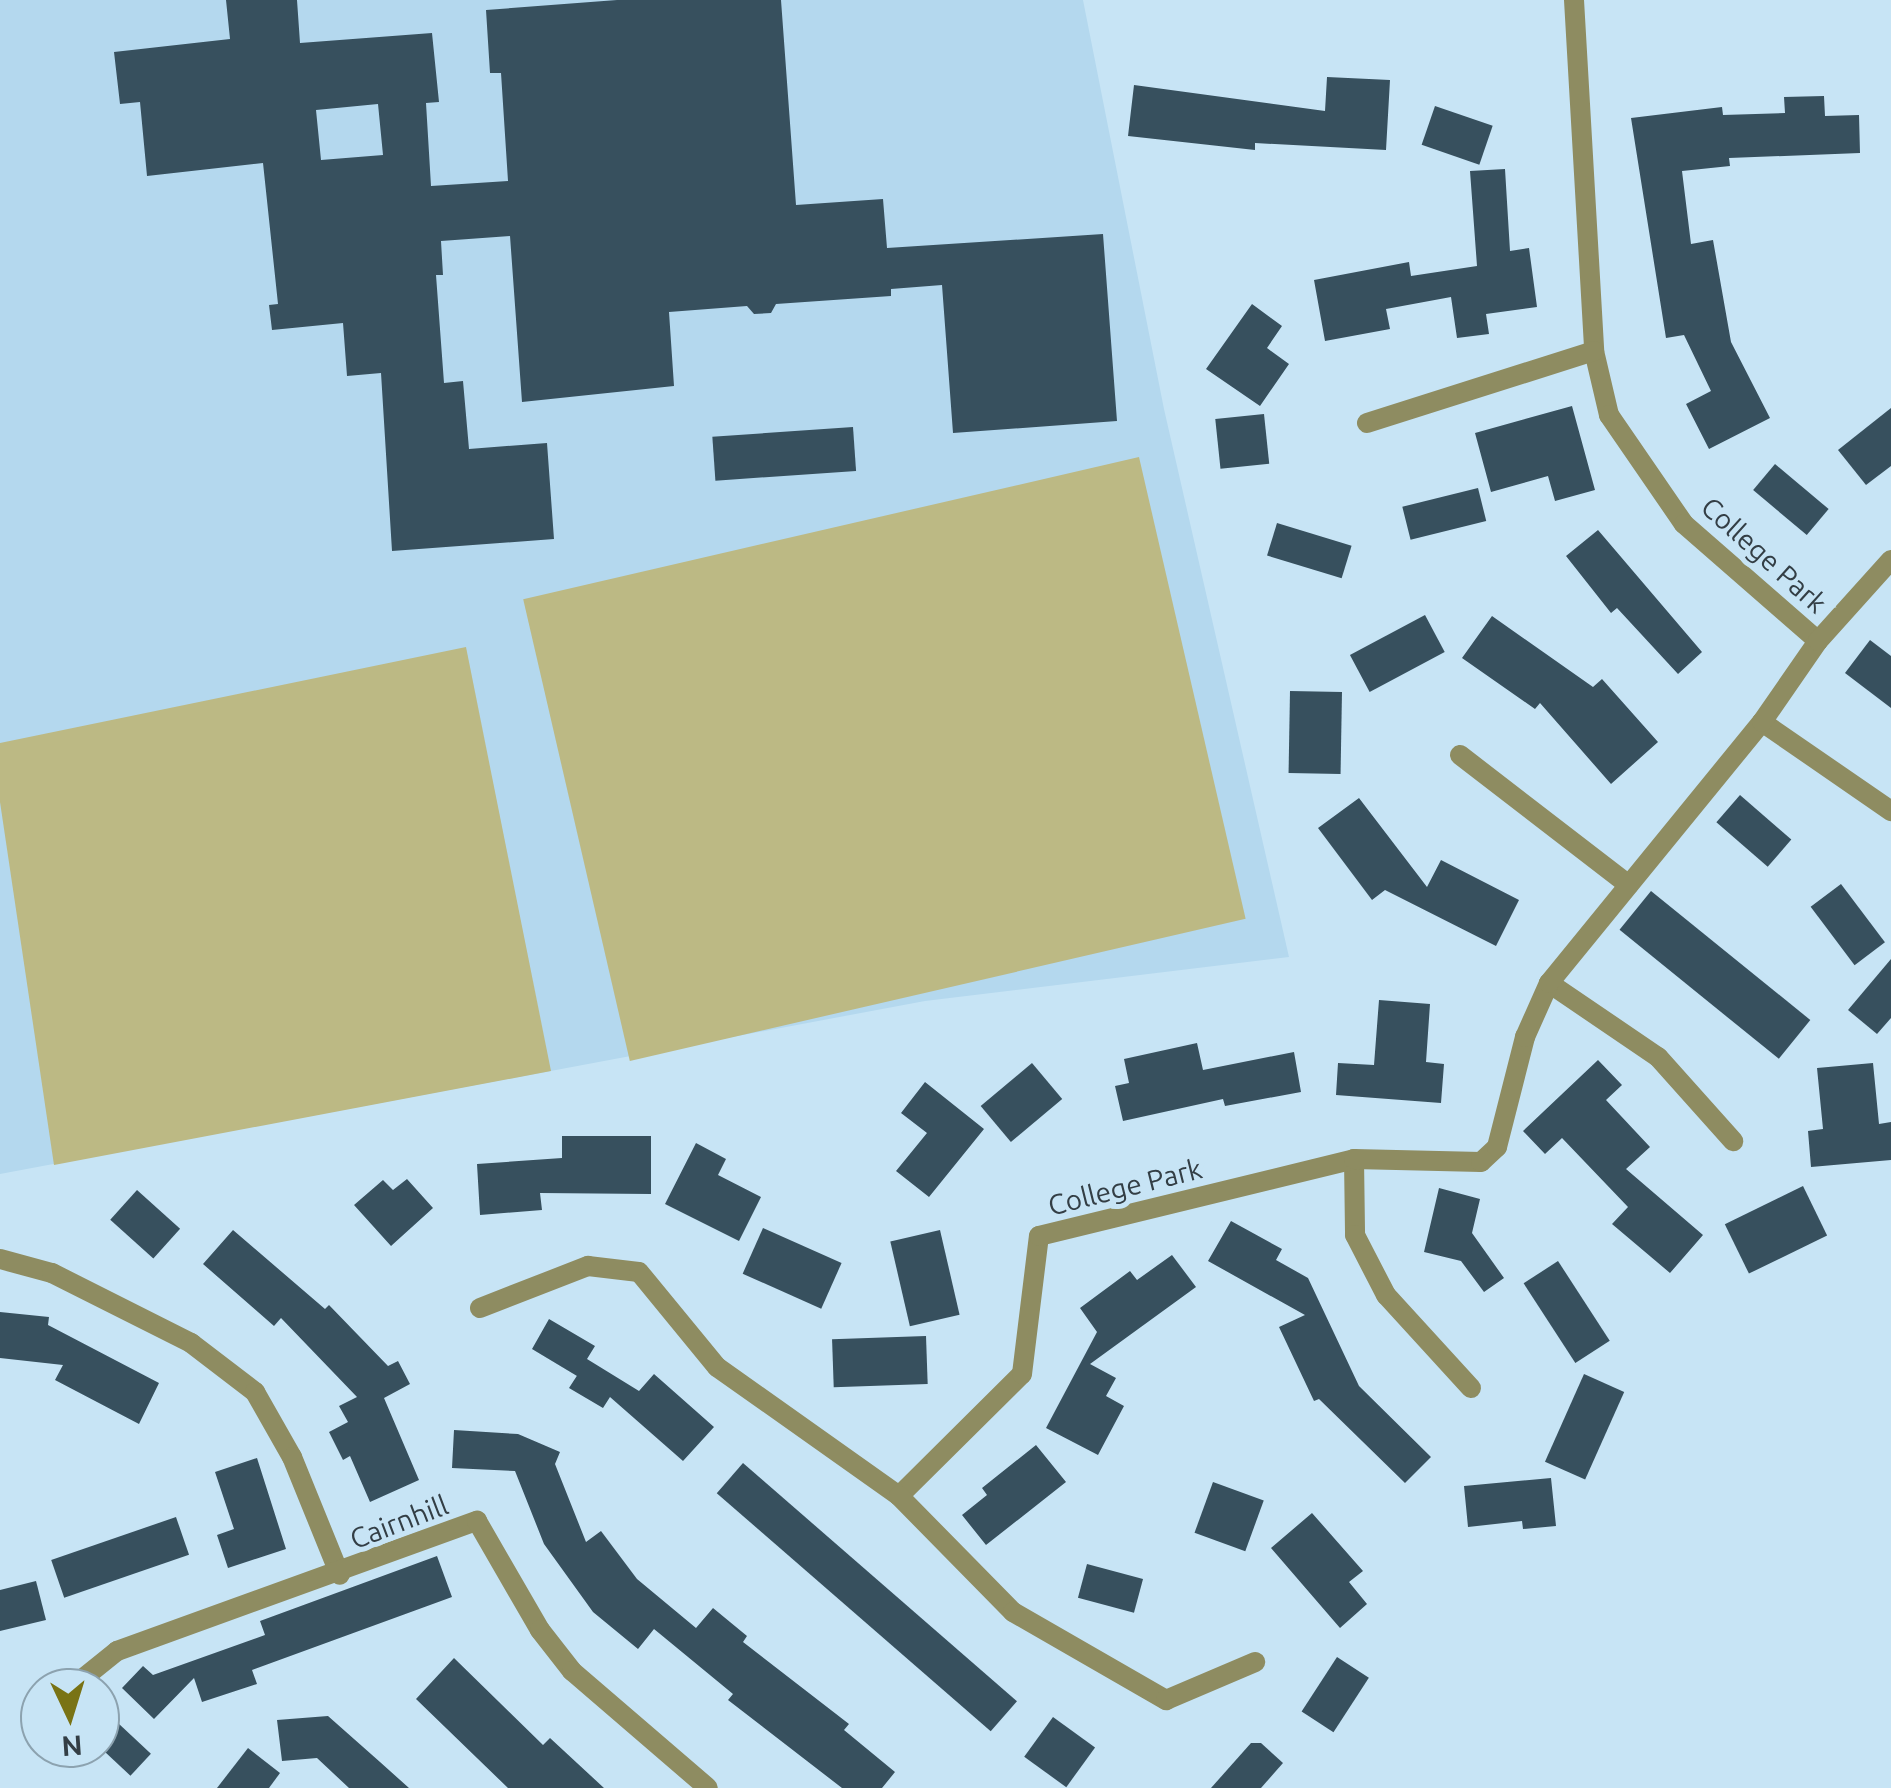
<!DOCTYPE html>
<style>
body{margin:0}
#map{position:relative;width:1891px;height:1788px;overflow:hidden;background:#c7e4f5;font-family:Ubuntu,sans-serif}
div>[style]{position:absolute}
.built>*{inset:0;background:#b4d8ee}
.green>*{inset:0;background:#bcb984;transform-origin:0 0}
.building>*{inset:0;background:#37505e;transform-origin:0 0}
.minor>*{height:20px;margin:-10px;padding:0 10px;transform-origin:10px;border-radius:10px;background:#8e8c61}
span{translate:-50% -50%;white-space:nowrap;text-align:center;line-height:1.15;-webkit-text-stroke:10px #c7e4f5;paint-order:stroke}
.street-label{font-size:28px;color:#333e45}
.north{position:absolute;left:20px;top:1668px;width:100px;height:100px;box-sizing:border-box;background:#c7e4f5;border:2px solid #8ca2af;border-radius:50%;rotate:176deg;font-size:28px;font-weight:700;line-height:40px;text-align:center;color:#333e45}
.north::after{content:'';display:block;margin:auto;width:35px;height:45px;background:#797315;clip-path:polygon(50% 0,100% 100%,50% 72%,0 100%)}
</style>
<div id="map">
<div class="built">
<i style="clip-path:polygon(0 0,1083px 0,1164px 409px,1289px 957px,925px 1001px,0 1174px)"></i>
</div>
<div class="green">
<i style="left:1139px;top:457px;width:474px;height:632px;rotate:77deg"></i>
<i style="clip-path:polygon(466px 647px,551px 1071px,54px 1165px,0 802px,0 743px)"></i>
</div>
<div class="building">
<i style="clip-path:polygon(evenodd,226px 0,297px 0,300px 43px,432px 33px,439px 102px,426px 103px,431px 186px,508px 181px,501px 73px,490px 73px,486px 10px,617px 0,781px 0,796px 205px,883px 199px,887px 248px,1103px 234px,1117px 421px,953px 433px,942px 285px,891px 289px,891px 296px,776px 304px,771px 313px,754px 314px,747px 306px,669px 312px,674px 386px,522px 402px,510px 236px,441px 241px,443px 275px,436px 275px,444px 383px,463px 381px,469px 449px,547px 443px,554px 539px,392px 551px,381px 373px,347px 376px,343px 323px,272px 330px,269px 305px,278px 304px,263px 163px,147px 176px,140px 102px,120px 104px,114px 52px,230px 39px,226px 0,378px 104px,383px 155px,321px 160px,316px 110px,378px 104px)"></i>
<i style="clip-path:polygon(1327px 77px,1390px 80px,1386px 150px,1255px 143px,1255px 150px,1128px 136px,1134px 85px,1325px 111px)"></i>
<i style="clip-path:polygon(1824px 96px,1825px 116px,1859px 115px,1860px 153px,1729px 158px,1730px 166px,1682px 171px,1691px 244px,1713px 240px,1731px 342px,1770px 418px,1709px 449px,1686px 404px,1711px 391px,1684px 335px,1666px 338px,1631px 118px,1722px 107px,1723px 115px,1785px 113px,1784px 97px)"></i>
<i style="left:1435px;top:106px;width:61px;height:41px;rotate:19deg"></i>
<i style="clip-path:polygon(1505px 169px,1510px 251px,1529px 248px,1537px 307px,1486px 314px,1489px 334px,1457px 338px,1451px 297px,1386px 309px,1390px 329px,1325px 341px,1314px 280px,1409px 262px,1411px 276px,1477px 266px,1470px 171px)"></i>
<i style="clip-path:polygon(1252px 304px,1282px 326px,1267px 348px,1289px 364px,1260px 406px,1206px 369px)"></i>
<i style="clip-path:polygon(1572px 406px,1595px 490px,1555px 501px,1548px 476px,1491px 492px,1475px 433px)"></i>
<i style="clip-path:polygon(1891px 408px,1891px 466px,1866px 485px,1838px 450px)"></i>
<i style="left:1264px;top:414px;width:50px;height:49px;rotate:84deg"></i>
<i style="left:853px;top:427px;width:44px;height:141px;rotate:86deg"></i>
<i style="left:1775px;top:464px;width:70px;height:34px;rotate:40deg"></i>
<i style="left:1478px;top:488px;width:34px;height:78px;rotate:76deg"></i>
<i style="left:1277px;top:523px;width:78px;height:34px;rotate:17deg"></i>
<i style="clip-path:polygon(1598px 530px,1702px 652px,1678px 674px,1617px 608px,1611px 613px,1566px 556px)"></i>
<i style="left:1425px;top:615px;width:42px;height:85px;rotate:62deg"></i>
<i style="clip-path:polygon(1492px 616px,1593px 687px,1602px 679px,1658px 742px,1611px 784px,1540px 703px,1535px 709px,1462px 658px)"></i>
<i style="clip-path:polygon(1870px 640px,1891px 656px,1891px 708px,1845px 673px)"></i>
<i style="left:1290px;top:691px;width:52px;height:82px;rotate:1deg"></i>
<i style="left:1740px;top:795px;width:68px;height:36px;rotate:41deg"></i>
<i style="clip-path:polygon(1359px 798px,1427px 887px,1441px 860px,1519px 900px,1496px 946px,1385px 890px,1372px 900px,1318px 828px)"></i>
<i style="left:1841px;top:884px;width:73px;height:38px;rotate:53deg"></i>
<i style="left:1651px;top:891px;width:205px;height:50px;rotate:39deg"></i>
<i style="clip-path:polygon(1891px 959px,1891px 1018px,1877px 1034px,1848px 1010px)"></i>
<i style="clip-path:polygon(1379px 1000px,1430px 1004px,1426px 1062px,1444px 1064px,1441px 1103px,1336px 1095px,1338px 1063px,1374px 1065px)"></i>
<i style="clip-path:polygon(1197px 1043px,1203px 1070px,1294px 1052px,1301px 1092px,1225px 1106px,1223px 1099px,1123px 1121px,1115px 1086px,1129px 1083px,1124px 1059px)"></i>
<i style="clip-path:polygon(1598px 1060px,1622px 1085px,1606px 1100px,1650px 1147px,1626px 1169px,1703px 1235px,1670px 1273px,1612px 1224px,1628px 1207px,1562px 1138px,1545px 1154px,1523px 1131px)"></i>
<i style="left:1032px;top:1063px;width:47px;height:67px;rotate:50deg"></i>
<i style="clip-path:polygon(1873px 1063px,1879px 1124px,1891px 1122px,1891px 1160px,1811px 1167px,1808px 1131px,1823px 1129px,1817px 1068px)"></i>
<i style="clip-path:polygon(925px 1082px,984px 1129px,929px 1197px,896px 1171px,927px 1133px,901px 1113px)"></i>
<i style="clip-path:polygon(562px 1136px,651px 1136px,651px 1194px,540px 1193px,542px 1210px,480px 1215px,477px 1164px,562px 1158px)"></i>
<i style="clip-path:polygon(696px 1143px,726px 1159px,718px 1175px,761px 1197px,739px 1241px,665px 1204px)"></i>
<i style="clip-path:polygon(407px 1179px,433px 1208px,391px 1246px,354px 1205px,383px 1180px,393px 1190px)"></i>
<i style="left:1803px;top:1186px;width:55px;height:87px;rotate:64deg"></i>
<i style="clip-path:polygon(1439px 1188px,1480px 1199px,1472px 1233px,1504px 1278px,1484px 1292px,1461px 1261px,1424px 1252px)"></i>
<i style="left:137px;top:1190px;width:58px;height:40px;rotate:42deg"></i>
<i style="clip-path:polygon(1231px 1221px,1282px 1249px,1276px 1260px,1308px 1278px,1359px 1386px,1431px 1457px,1405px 1483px,1319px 1399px,1314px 1401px,1279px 1327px,1305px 1315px,1208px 1261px)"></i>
<i style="left:763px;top:1228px;width:86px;height:50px;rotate:24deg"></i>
<i style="clip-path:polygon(233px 1230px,325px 1309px,329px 1305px,388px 1366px,398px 1361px,410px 1384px,384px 1398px,419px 1480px,370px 1502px,350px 1456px,343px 1460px,329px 1432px,348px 1422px,339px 1406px,357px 1397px,281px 1318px,274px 1326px,203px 1264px)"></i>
<i style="left:940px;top:1230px;width:87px;height:51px;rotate:77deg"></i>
<i style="clip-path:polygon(1172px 1255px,1196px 1287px,1090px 1364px,1116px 1378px,1106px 1396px,1124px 1406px,1098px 1455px,1046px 1428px,1097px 1332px,1080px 1308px,1130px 1271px,1137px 1280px)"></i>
<i style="left:1558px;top:1261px;width:95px;height:41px;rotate:57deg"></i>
<i style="clip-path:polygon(0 1312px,49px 1317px,48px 1325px,159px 1383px,139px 1424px,55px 1380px,63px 1365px,0 1358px)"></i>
<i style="clip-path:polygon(549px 1319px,595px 1346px,587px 1359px,639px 1391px,654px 1374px,714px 1427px,683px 1461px,610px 1397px,603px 1408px,569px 1388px,580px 1371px,577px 1376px,532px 1349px)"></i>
<i style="left:926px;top:1336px;width:48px;height:94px;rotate:88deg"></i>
<i style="left:1584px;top:1374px;width:44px;height:96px;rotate:24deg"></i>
<i style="clip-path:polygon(454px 1430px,518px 1434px,560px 1452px,555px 1464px,586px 1542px,601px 1531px,637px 1579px,696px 1628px,713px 1608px,747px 1636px,743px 1642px,849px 1724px,844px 1730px,895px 1772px,882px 1788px,842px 1788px,728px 1700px,733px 1694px,654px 1629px,638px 1649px,593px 1612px,544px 1544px,515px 1471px,452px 1468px)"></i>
<i style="clip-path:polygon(1036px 1445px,1066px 1482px,986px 1545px,962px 1515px,987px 1495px,982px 1488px)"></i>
<i style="clip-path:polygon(257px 1458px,286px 1549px,228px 1568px,217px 1535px,234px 1529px,215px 1472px)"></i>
<i style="left:743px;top:1463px;width:363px;height:40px;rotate:41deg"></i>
<i style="clip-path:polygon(1551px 1478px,1556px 1526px,1523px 1529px,1522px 1521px,1468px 1527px,1464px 1486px)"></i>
<i style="left:1213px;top:1482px;width:54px;height:54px;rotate:20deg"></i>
<i style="clip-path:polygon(1312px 1513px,1363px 1571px,1349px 1582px,1367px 1604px,1340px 1628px,1271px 1548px)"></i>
<i style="left:176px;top:1517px;width:40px;height:132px;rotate:71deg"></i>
<i style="clip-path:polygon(437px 1556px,452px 1597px,252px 1670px,257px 1684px,202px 1702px,194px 1678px,154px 1719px,122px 1688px,143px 1666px,153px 1675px,265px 1635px,260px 1621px)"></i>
<i style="left:1087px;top:1564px;width:58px;height:35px;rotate:15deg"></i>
<i style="clip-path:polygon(36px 1581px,46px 1620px,0 1631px,0 1590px)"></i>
<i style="left:1337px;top:1657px;width:38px;height:65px;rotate:33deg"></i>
<i style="clip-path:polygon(454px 1658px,543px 1745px,550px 1738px,604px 1788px,508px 1788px,416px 1699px)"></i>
<i style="clip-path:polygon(328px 1716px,380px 1762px,409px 1788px,349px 1788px,317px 1758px,282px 1761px,277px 1720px)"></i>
<i style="left:1053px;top:1717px;width:52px;height:49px;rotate:36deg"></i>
<i style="left:118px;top:1723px;width:45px;height:30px;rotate:43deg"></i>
<i style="clip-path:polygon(1251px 1743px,1261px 1743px,1283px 1763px,1261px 1788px,1211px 1788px)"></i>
<i style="clip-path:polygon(248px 1748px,280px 1773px,269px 1788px,217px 1788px)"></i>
</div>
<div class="minor">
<i style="left:1574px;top:0;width:352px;rotate:86.7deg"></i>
<i style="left:1594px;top:351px;width:66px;rotate:76.8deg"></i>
<i style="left:1609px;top:415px;width:132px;rotate:55.5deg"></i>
<i style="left:1684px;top:524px;width:178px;rotate:41.1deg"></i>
<i style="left:1367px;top:423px;width:238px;rotate:-17.6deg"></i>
<i style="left:1762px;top:722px;width:157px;rotate:34.6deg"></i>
<i style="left:1460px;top:755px;width:213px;rotate:37.6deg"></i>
<i style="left:1549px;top:983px;width:132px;rotate:34.2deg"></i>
<i style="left:1658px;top:1057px;width:113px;rotate:48.2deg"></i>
<i style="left:1354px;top:1159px;width:76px;rotate:89.2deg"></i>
<i style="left:1355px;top:1235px;width:68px;rotate:62.7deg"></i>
<i style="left:1386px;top:1295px;width:126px;rotate:47.6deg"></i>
<i style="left:0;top:1259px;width:54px;rotate:15.1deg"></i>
<i style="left:52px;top:1273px;width:156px;rotate:26.7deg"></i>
<i style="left:191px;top:1343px;width:81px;rotate:37.4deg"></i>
<i style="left:255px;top:1392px;width:75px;rotate:60.4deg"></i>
<i style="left:292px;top:1457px;width:127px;rotate:67.9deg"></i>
<i style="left:480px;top:1308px;width:116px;rotate:-21.3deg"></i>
<i style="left:588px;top:1266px;width:51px;rotate:6.7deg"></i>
<i style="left:639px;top:1272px;width:123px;rotate:50.6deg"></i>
<i style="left:717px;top:1367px;width:223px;rotate:35.3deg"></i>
<i style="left:899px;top:1496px;width:173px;rotate:-44.8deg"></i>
<i style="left:1022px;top:1374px;width:139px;rotate:-83deg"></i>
<i style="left:1039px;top:1236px;width:324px;rotate:-13.7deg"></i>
<i style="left:1354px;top:1159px;width:127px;rotate:1.4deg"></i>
<i style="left:1481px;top:1162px;width:22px;rotate:-43deg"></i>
<i style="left:1497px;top:1147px;width:114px;rotate:-75.7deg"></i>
<i style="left:1525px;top:1037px;width:59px;rotate:-66deg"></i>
<i style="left:1549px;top:983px;width:337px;rotate:-50.8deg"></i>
<i style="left:1762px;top:722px;width:98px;rotate:-55.3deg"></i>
<i style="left:1818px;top:641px;width:109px;rotate:-48deg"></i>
<i style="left:899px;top:1496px;width:163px;rotate:45.5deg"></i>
<i style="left:1013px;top:1612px;width:177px;rotate:29.9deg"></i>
<i style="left:1166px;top:1700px;width:97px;rotate:-23.1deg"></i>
<i style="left:71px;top:1688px;width:59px;rotate:-38.8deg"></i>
<i style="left:117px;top:1651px;width:383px;rotate:-19.9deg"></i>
<i style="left:477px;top:1521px;width:126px;rotate:60deg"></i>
<i style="left:540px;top:1630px;width:52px;rotate:52deg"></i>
<i style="left:572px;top:1671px;width:179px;rotate:40.7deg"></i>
</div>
<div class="street-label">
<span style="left:1764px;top:555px;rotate:42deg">College Park</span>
<span style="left:1125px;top:1187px;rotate:-14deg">College Park</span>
<span style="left:399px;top:1522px;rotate:-21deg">Cairnhill</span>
</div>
<div class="north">N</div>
</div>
